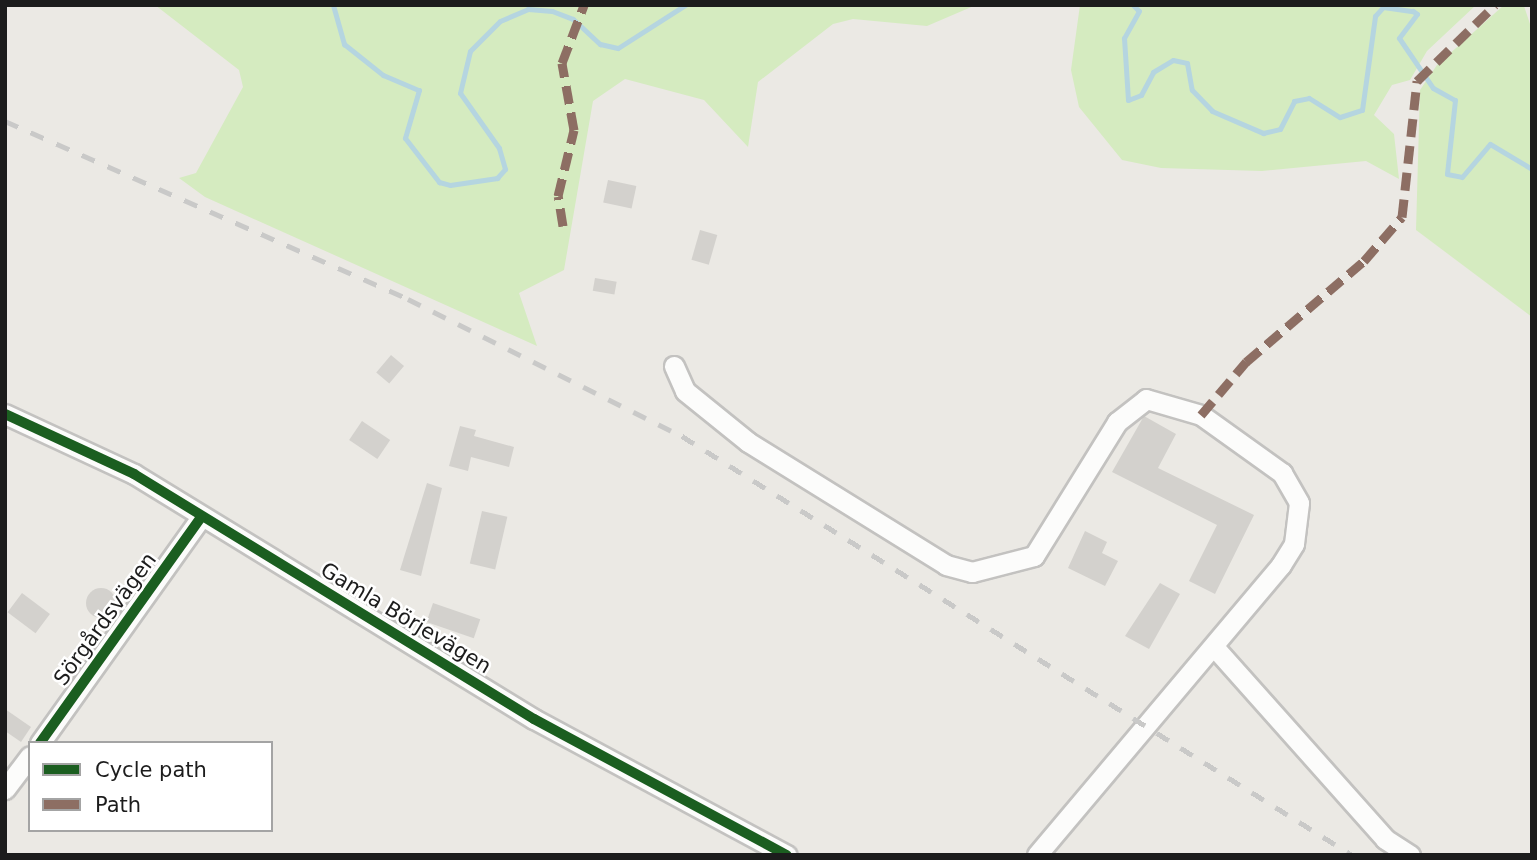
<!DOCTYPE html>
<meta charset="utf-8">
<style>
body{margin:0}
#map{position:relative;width:1537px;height:860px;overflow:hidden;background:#ebe9e4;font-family:"DejaVu Sans",sans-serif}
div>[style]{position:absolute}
.grass>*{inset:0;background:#d5ebc0}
.stream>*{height:5px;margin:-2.5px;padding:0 2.5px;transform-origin:2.5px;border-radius:2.5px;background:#b5d5e0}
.building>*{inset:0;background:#d3d1cd;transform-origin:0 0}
.round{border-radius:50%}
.roads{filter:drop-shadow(2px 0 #c3c2c0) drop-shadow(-2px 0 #c3c2c0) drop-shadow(0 2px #c3c2c0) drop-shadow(0 -2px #c3c2c0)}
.minor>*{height:19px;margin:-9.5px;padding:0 9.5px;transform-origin:9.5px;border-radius:9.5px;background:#fcfcfb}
.rail>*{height:5px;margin-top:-2.5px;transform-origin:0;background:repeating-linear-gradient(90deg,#c9c9c8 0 14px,transparent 0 28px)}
.quiet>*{height:9px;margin-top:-4.5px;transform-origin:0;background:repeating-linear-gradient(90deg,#8d6e63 0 18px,transparent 0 27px)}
.cycleway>*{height:10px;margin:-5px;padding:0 5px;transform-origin:5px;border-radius:5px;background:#1b5e20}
span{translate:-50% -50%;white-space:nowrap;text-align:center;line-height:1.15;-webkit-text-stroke:5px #fff;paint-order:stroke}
.street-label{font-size:21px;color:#1c1c1c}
.frame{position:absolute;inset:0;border:7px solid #1c1c1c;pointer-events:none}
.legend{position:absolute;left:28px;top:741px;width:245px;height:91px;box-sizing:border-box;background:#fff;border:2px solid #a4a4a4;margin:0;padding:9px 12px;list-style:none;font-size:21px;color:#1c1c1c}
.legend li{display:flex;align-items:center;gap:14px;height:35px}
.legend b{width:35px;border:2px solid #a4a4a4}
</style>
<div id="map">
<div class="grass">
<i style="clip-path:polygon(155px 5px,976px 5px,927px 26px,853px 19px,833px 24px,758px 82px,748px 147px,704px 100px,625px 79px,593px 101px,564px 270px,519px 293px,537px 346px,205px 197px,179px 178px,196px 173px,243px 87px,239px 70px)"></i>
<i style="clip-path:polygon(1080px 5px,1476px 5px,1427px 51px,1410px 80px,1392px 85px,1374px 115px,1394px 134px,1399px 179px,1366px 161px,1262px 171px,1161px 168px,1122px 160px,1079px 107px,1071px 70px)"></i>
<i style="clip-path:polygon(1504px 5px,1524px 6px,1532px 30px,1532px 317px,1416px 230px,1420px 90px,1437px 65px)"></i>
</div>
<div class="stream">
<i style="left:333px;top:5px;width:41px;rotate:74.2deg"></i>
<i style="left:344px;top:44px;width:50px;rotate:38.5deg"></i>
<i style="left:383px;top:75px;width:39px;rotate:23deg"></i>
<i style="left:419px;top:90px;width:50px;rotate:106.3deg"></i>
<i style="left:405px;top:138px;width:56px;rotate:52.3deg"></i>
<i style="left:439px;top:182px;width:11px;rotate:15deg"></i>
<i style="left:450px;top:185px;width:48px;rotate:-8.5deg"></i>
<i style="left:497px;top:178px;width:12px;rotate:-48deg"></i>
<i style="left:505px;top:169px;width:22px;rotate:-106deg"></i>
<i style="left:499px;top:148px;width:67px;rotate:-125.3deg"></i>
<i style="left:460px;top:93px;width:43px;rotate:-76.6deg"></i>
<i style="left:470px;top:51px;width:42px;rotate:-45deg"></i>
<i style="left:500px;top:21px;width:30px;rotate:-23deg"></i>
<i style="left:528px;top:9px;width:24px;rotate:5deg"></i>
<i style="left:552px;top:11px;width:22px;rotate:21deg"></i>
<i style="left:573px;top:19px;width:37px;rotate:43deg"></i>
<i style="left:600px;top:44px;width:18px;rotate:13deg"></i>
<i style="left:618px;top:48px;width:80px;rotate:-32.7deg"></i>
<i style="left:1133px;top:5px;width:8px;rotate:45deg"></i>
<i style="left:1139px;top:11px;width:31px;rotate:119deg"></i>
<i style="left:1124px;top:38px;width:62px;rotate:86.3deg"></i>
<i style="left:1128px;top:100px;width:14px;rotate:-21deg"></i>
<i style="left:1141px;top:95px;width:26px;rotate:-62deg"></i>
<i style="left:1153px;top:72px;width:23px;rotate:-31deg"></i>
<i style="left:1173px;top:60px;width:14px;rotate:12deg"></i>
<i style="left:1187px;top:63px;width:27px;rotate:80deg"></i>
<i style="left:1192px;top:90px;width:29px;rotate:46deg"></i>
<i style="left:1212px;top:111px;width:56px;rotate:23.3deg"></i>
<i style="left:1263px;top:133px;width:17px;rotate:-13deg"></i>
<i style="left:1280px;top:129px;width:31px;rotate:-63deg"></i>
<i style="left:1294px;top:101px;width:15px;rotate:-11deg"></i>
<i style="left:1309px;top:98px;width:36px;rotate:32deg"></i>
<i style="left:1340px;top:117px;width:23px;rotate:-18deg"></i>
<i style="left:1362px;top:110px;width:95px;rotate:-82.1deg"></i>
<i style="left:1375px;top:16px;width:12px;rotate:-48deg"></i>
<i style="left:1383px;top:7px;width:30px;rotate:8deg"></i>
<i style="left:1413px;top:11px;width:5px;rotate:37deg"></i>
<i style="left:1417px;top:14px;width:30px;rotate:127deg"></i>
<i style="left:1399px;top:38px;width:60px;rotate:55.8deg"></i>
<i style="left:1433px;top:88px;width:25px;rotate:29deg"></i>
<i style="left:1455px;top:100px;width:74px;rotate:96.2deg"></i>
<i style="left:1447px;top:174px;width:15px;rotate:11deg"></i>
<i style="left:1462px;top:177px;width:43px;rotate:-49.7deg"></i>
<i style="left:1490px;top:144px;width:49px;rotate:30.8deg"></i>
</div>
<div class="building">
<i style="left:608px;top:180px;width:29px;height:23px;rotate:12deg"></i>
<i style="left:700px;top:230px;width:18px;height:31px;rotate:16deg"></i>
<i style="left:595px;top:278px;width:22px;height:13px;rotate:10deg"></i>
<i style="left:391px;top:355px;width:17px;height:23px;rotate:40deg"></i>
<i style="clip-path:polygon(1144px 416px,1176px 434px,1158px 468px,1254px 515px,1215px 594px,1189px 581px,1217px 525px,1112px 472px)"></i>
<i style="left:362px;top:421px;width:34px;height:23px;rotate:34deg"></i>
<i style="clip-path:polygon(460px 426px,476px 430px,474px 436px,514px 447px,509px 467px,471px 457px,468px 471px,449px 466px)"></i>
<i style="clip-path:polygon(427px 483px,442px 488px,421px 576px,400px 570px)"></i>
<i style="left:482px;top:511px;width:26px;height:54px;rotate:13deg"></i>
<i style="clip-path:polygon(1085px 531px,1107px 542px,1102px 553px,1118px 561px,1105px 586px,1068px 568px)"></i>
<i style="clip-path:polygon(1160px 583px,1180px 594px,1149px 649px,1125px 636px)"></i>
<i class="round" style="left:86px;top:588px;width:30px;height:30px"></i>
<i style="left:22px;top:593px;width:35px;height:24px;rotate:37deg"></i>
<i style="left:433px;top:603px;width:50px;height:20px;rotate:19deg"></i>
<i style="clip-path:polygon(5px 709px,31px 727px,21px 742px,5px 731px)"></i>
</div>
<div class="roads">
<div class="minor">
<i style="left:674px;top:366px;width:27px;rotate:66deg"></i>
<i style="left:685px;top:391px;width:81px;rotate:39deg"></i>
<i style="left:748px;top:442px;width:233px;rotate:31.8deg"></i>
<i style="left:946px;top:565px;width:27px;rotate:15deg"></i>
<i style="left:972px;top:572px;width:64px;rotate:-14.5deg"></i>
<i style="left:1034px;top:556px;width:158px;rotate:-58.2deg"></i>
<i style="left:1117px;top:422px;width:37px;rotate:-38deg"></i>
<i style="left:1146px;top:399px;width:57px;rotate:16.2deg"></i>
<i style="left:1201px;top:415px;width:100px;rotate:35.6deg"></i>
<i style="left:1282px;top:473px;width:34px;rotate:60deg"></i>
<i style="left:1299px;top:503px;width:41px;rotate:97deg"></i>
<i style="left:1294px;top:544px;width:25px;rotate:122deg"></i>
<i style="left:1281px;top:565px;width:379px;rotate:130.1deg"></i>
<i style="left:5px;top:414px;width:142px;rotate:24.9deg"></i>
<i style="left:134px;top:474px;width:469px;rotate:31.5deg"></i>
<i style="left:534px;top:719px;width:287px;rotate:28.3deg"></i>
<i style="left:1216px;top:649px;width:254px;rotate:48.3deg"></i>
<i style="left:1385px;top:839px;width:30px;rotate:33deg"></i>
<i style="left:40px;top:743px;width:277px;rotate:-54.5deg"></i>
<i style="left:5px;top:789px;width:41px;rotate:-52.9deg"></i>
</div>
</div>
<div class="rail">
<i style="left:5px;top:121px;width:441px;rotate:23.8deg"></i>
<i style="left:408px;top:299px;width:306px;rotate:26.6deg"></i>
<i style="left:682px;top:436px;width:790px;rotate:32.02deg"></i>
</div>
<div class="quiet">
<i style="left:563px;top:226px;width:30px;rotate:-99deg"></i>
<i style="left:558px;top:196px;width:68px;rotate:-76.4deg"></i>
<i style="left:574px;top:130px;width:68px;rotate:-100.2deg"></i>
<i style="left:562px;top:63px;width:62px;rotate:-69.2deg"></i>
<i style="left:1201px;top:415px;width:70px;rotate:-49.7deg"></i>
<i style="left:1246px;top:362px;width:155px;rotate:-40.6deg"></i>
<i style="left:1364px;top:261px;width:58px;rotate:-49.2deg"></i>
<i style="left:1402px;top:217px;width:137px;rotate:-83.7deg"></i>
<i style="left:1417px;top:81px;width:109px;rotate:-44.3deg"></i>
</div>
<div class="cycleway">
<i style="left:5px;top:414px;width:142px;rotate:24.9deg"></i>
<i style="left:134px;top:474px;width:469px;rotate:31.5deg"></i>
<i style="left:534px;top:719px;width:287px;rotate:28.3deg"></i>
<i style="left:40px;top:743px;width:277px;rotate:-54.5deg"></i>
</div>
<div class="street-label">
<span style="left:406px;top:618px;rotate:31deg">Gamla Börjevägen</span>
<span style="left:105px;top:619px;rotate:-54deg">Sörgårdsvägen</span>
</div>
<div class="frame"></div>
<ul class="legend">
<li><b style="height:9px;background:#1b5e20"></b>Cycle path</li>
<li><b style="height:9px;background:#8d6e63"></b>Path</li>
</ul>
</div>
